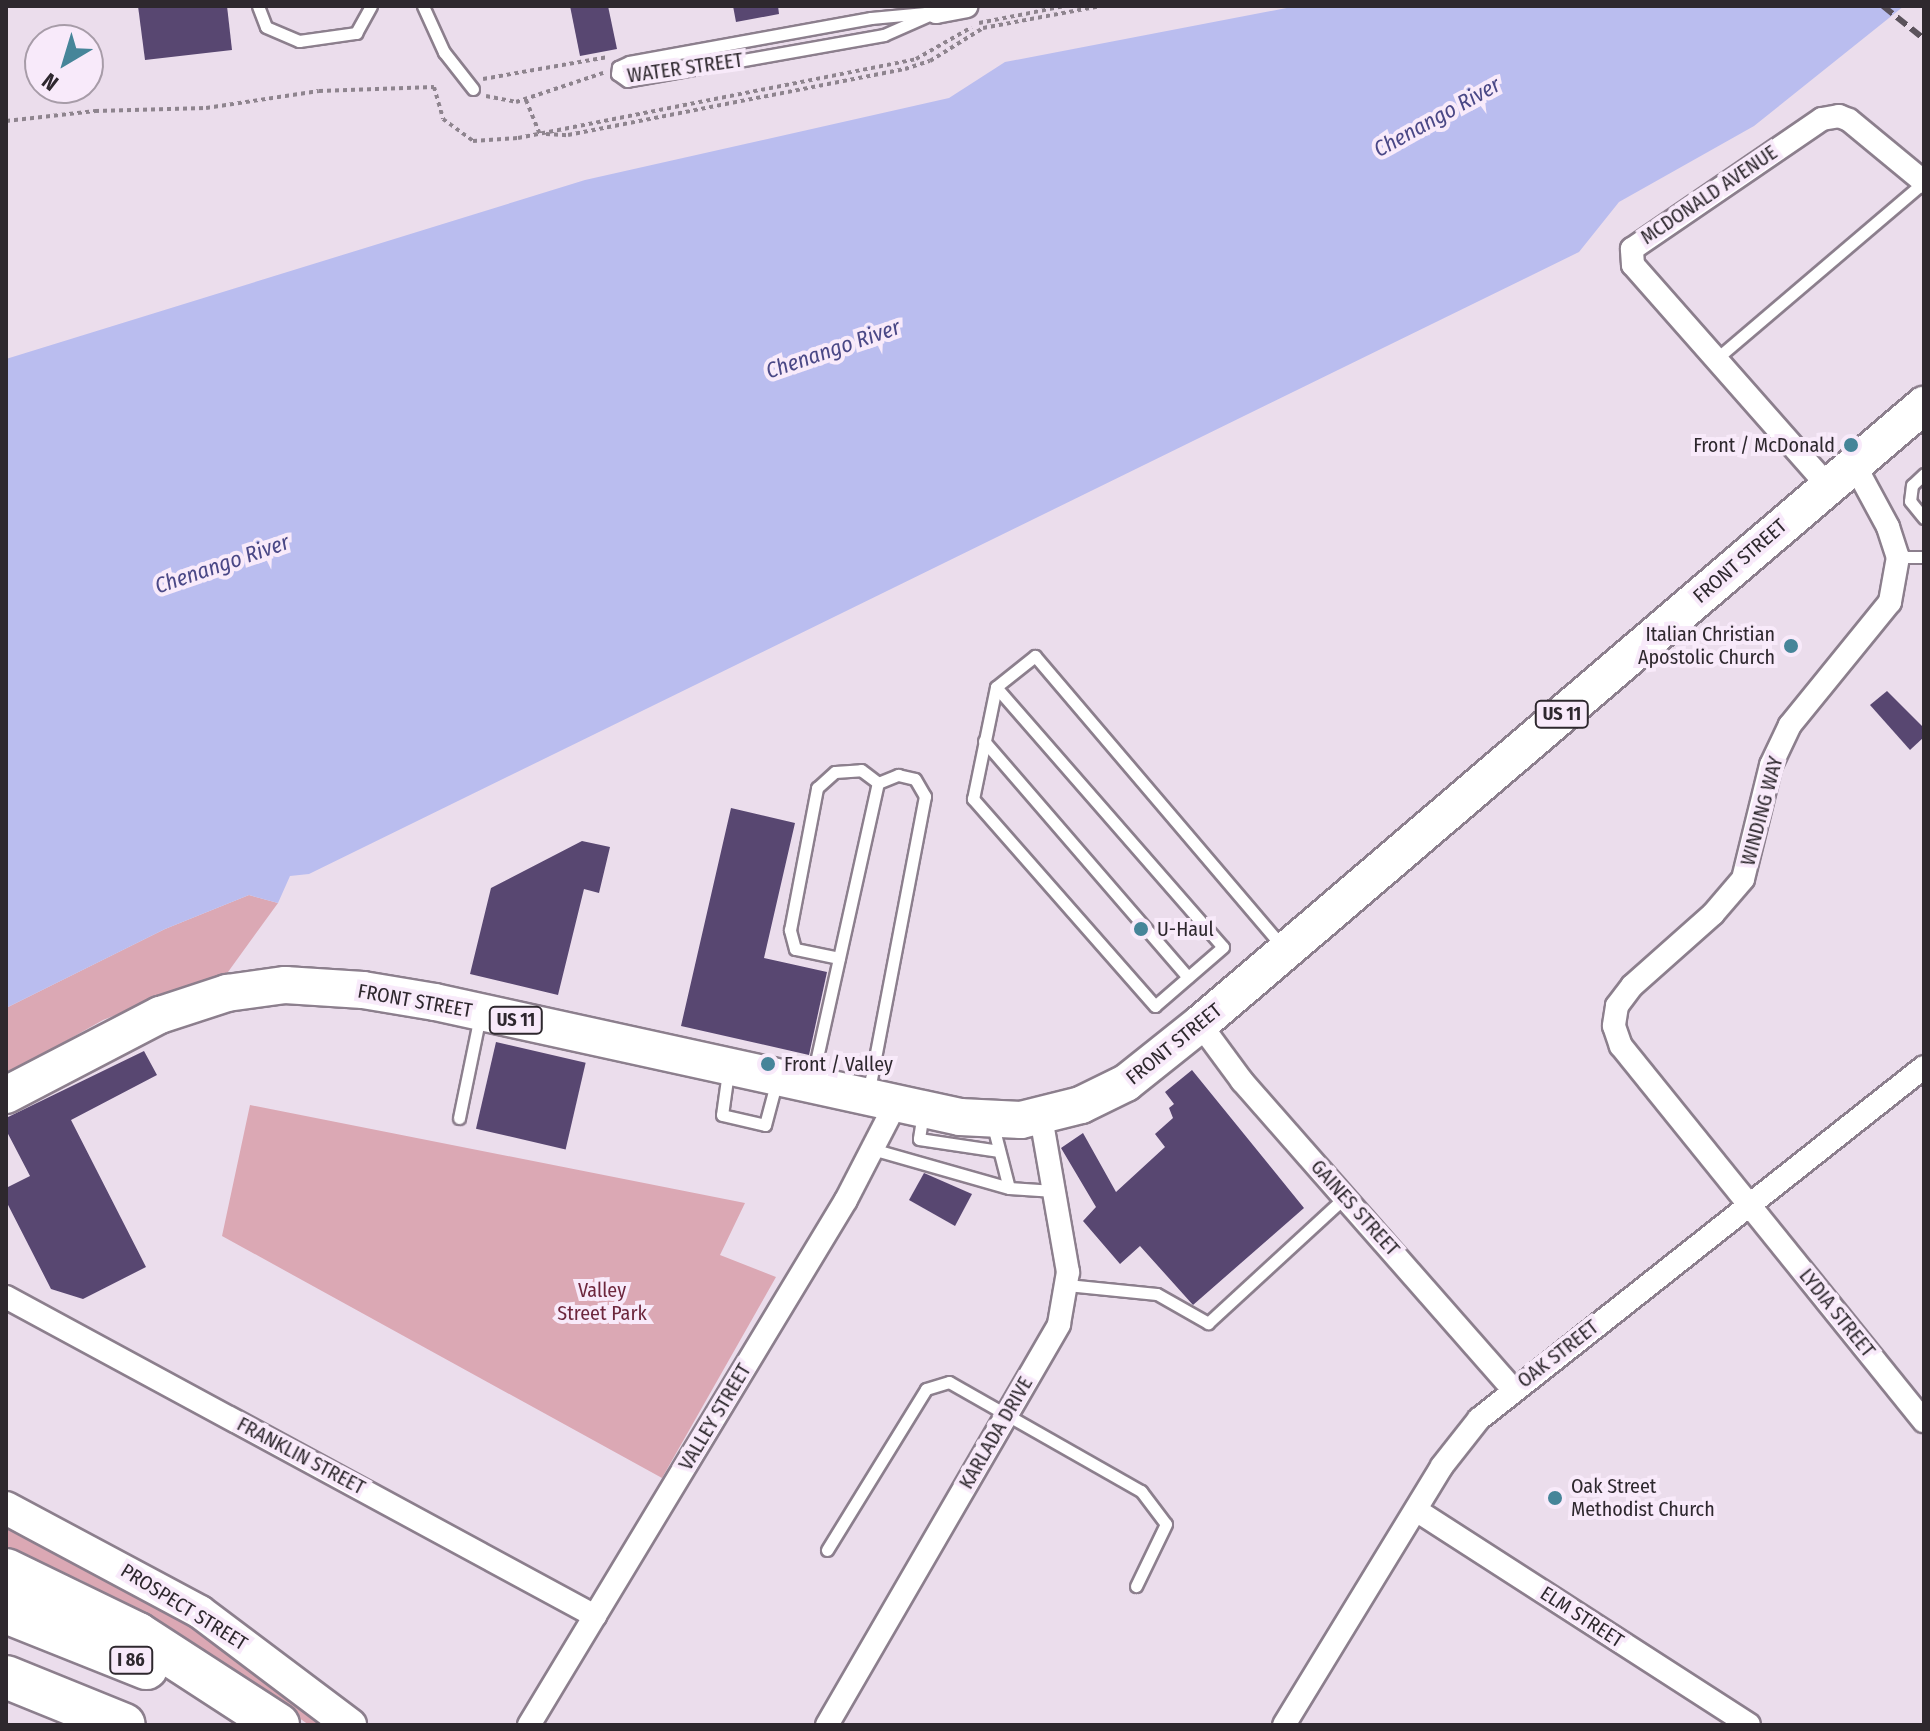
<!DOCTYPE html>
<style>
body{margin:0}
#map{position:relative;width:1930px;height:1731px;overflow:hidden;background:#ebddec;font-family:"Fira Sans Condensed",sans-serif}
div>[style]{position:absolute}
.green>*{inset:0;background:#dba8b4}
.water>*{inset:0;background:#babdef}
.building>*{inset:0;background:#584771;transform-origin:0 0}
.path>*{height:4px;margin-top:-2px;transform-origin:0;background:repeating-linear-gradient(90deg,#8e848e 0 4px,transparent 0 8px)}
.roads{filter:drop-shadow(2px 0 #8c7f8d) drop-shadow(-2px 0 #8c7f8d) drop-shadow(0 2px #8c7f8d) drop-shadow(0 -2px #8c7f8d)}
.lane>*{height:11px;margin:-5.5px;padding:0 5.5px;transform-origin:5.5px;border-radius:5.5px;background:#fff}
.street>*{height:22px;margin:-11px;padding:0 11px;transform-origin:11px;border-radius:11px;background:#fff}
.secondary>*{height:32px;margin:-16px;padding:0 16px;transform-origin:16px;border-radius:16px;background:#fff}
.primary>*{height:36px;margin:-18px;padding:0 18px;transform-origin:18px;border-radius:18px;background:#fff}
.highway>*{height:42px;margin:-21px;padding:0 21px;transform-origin:21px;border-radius:21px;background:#fff}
.rail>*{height:6px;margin-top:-3px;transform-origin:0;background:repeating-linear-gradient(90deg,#5b535c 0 12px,transparent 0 18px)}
.dots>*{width:22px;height:22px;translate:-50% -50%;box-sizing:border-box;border:4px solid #f8eafa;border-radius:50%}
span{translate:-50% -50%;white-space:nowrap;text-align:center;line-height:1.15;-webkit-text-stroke:8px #f8eafa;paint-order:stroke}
.shield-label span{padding:2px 6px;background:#f8eafa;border:2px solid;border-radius:6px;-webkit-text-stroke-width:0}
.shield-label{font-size:18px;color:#2e282e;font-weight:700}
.street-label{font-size:20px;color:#2e282e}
.poi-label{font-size:20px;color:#2e282e}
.right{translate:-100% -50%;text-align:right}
.left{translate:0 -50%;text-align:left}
.park-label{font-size:20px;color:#6d273d}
.water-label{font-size:22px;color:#4a4886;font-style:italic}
.frame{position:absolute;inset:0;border:8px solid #2e282e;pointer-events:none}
.north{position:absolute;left:24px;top:24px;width:80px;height:80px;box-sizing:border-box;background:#f8eafa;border:2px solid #a79ca8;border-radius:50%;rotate:218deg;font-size:22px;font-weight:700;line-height:32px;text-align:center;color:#2e282e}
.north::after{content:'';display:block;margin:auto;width:28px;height:36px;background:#468599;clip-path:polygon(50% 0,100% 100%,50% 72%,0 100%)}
</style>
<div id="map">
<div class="green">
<i style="clip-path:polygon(249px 895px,278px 903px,228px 972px,103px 1020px,6px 1075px,6px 1008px,165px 929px)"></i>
<i style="clip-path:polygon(250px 1105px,745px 1203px,720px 1255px,776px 1277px,662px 1478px,222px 1236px)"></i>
<i style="clip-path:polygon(6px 1524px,200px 1626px,327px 1725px,309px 1725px,190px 1640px,81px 1580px,6px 1550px)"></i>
</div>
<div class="water">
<i style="clip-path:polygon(1297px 6px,1904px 6px,1754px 126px,1619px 202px,1579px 252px,309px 874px,290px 876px,278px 903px,249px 895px,165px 929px,6px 1008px,6px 359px,585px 180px,949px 98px,1005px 62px)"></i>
</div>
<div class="building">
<i style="clip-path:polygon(138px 6px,227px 6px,232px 50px,145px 60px)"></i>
<i style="clip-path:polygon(570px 6px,608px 6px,617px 49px,580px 56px)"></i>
<i style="clip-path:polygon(733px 6px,778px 6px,779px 14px,736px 22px)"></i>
<i style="clip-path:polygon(1887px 691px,1924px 728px,1924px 737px,1910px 750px,1870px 705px)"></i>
<i style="clip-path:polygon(731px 808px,795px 823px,764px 958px,827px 972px,809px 1055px,681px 1026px)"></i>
<i style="clip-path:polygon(582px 841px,610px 847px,599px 893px,584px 889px,558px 995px,470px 974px,491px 888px)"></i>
<i style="left:496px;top:1042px;width:92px;height:89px;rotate:13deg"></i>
<i style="clip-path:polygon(144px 1051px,157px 1075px,71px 1120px,146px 1267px,83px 1299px,51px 1289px,6px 1201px,6px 1188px,30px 1176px,6px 1130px,6px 1118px)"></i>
<i style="clip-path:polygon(1192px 1070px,1304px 1208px,1193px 1305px,1140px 1246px,1120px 1264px,1083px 1221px,1096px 1207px,1061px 1148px,1083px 1133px,1116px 1192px,1165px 1147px,1155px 1134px,1173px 1118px,1169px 1108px,1174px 1104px,1165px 1092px)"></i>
<i style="clip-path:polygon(924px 1173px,972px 1194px,955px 1226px,909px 1200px)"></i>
</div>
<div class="path">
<i style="left:979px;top:23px;width:88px;rotate:-11.2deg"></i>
<i style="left:483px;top:79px;width:127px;rotate:-10deg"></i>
<i style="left:486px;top:96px;width:31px;rotate:11deg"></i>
<i style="left:516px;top:102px;width:92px;rotate:-18.4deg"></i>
<i style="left:526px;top:100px;width:37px;rotate:68deg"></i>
<i style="left:6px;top:121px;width:90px;rotate:-6.4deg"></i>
<i style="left:95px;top:111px;width:111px;rotate:-1.5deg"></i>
<i style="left:206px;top:108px;width:114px;rotate:-8.6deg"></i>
<i style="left:319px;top:91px;width:115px;rotate:-2deg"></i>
<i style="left:434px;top:87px;width:33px;rotate:74deg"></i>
<i style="left:443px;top:119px;width:37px;rotate:36deg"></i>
<i style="left:473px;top:141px;width:45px;rotate:-3.8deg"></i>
<i style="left:518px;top:138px;width:406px;rotate:-11.2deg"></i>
<i style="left:916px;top:59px;width:64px;rotate:-29.7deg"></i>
<i style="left:546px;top:134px;width:22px;rotate:3deg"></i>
<i style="left:568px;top:135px;width:343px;rotate:-11.1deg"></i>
<i style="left:905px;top:69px;width:26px;rotate:-18deg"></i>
<i style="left:930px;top:61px;width:62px;rotate:-31.9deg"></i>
<i style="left:983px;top:28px;width:120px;rotate:-10.6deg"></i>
</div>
<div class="roads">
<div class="lane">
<i style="left:258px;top:6px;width:22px;rotate:69deg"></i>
<i style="left:266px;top:27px;width:36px;rotate:23deg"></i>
<i style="left:299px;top:41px;width:58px;rotate:-8deg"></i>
<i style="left:356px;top:33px;width:31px;rotate:-61deg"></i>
<i style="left:423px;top:6px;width:51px;rotate:65.5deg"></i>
<i style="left:444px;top:52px;width:47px;rotate:51.9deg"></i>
<i style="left:936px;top:12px;width:57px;rotate:156.1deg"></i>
<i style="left:884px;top:35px;width:261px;rotate:169.9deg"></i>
<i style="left:627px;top:81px;width:12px;rotate:-145deg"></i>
<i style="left:617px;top:74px;width:7px;rotate:-82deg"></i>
<i style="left:618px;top:67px;width:12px;rotate:-24deg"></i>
<i style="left:629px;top:62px;width:246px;rotate:-10.3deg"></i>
<i style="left:871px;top:18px;width:65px;rotate:-5.3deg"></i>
<i style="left:1716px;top:359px;width:273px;rotate:-40.4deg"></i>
<i style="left:1924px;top:474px;width:16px;rotate:137deg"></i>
<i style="left:1912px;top:485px;width:16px;rotate:97deg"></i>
<i style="left:1910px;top:501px;width:22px;rotate:51deg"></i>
<i style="left:1898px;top:557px;width:26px"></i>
<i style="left:996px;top:687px;width:345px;rotate:48.9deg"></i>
<i style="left:1223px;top:947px;width:90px;rotate:139.1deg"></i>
<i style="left:1155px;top:1006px;width:276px;rotate:-131.3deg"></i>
<i style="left:973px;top:799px;width:114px;rotate:-78.4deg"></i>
<i style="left:996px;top:687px;width:50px;rotate:-38.5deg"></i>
<i style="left:1035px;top:656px;width:382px;rotate:49.6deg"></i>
<i style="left:984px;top:741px;width:312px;rotate:49.2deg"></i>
<i style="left:839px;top:958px;width:45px;rotate:-168.4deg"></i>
<i style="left:795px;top:949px;width:20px;rotate:-105deg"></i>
<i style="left:790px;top:930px;width:145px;rotate:-79.2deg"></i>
<i style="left:817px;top:788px;width:24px;rotate:-42deg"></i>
<i style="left:835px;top:772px;width:26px;rotate:-4deg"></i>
<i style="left:861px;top:770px;width:21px;rotate:37deg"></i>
<i style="left:728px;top:1072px;width:43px;rotate:97.9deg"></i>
<i style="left:722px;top:1115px;width:44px;rotate:13.1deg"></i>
<i style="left:765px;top:1125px;width:47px;rotate:-75.1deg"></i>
<i style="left:812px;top:1080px;width:304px;rotate:-77.5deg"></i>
<i style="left:878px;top:783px;width:22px;rotate:-22deg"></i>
<i style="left:898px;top:775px;width:17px;rotate:13deg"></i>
<i style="left:915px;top:779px;width:20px;rotate:60deg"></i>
<i style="left:925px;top:796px;width:303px;rotate:100.8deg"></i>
<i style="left:923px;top:1113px;width:26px;rotate:99deg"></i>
<i style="left:919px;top:1139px;width:81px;rotate:8.5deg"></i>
<i style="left:459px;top:1118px;width:104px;rotate:-78.4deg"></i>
<i style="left:992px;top:1122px;width:68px;rotate:75.6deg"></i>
<i style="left:872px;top:1149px;width:142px;rotate:15.9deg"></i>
<i style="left:1009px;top:1188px;width:45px;rotate:3.8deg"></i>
<i style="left:1067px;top:1285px;width:90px;rotate:5.7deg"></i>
<i style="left:1157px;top:1294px;width:59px;rotate:29.6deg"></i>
<i style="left:1208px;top:1323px;width:186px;rotate:-42.6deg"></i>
<i style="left:827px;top:1550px;width:189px;rotate:-58.4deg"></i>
<i style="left:926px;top:1389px;width:24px;rotate:-17deg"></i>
<i style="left:949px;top:1382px;width:221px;rotate:29.6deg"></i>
<i style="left:1141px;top:1491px;width:41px;rotate:52.9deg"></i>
<i style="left:1166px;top:1524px;width:69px;rotate:115.8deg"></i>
</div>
<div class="street">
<i style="left:935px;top:6px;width:6px;rotate:81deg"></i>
<i style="left:936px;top:12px;width:31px;rotate:-11deg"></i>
<i style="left:1854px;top:464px;width:72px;rotate:61.6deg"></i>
<i style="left:1888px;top:527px;width:32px;rotate:72deg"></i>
<i style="left:1898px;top:557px;width:46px;rotate:100.1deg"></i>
<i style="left:1890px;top:602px;width:159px;rotate:129.1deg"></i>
<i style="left:1790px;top:725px;width:44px;rotate:115.4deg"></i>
<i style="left:1771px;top:765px;width:117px;rotate:103.8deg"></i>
<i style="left:1743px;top:879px;width:46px;rotate:130.6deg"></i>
<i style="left:1713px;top:914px;width:108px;rotate:138.4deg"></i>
<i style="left:1632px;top:986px;width:25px;rotate:127deg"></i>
<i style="left:1617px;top:1006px;width:20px;rotate:99deg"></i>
<i style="left:1614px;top:1026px;width:21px;rotate:71deg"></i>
<i style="left:1621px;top:1046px;width:482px;rotate:51.1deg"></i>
<i style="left:1828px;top:486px;width:295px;rotate:-131.4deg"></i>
<i style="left:1633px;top:265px;width:16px;rotate:-94deg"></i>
<i style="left:1632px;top:249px;width:230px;rotate:-34.4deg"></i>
<i style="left:1822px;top:119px;width:17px;rotate:-10deg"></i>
<i style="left:1839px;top:116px;width:11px;rotate:22deg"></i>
<i style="left:1849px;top:120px;width:97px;rotate:39.6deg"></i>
<i style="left:1200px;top:1024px;width:71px;rotate:53.6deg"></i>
<i style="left:1242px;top:1081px;width:411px;rotate:48.7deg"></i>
<i style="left:6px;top:1297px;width:670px;rotate:28.44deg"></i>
<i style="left:1416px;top:1510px;width:396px;rotate:32.8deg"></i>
<i style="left:529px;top:1725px;width:613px;rotate:-58.88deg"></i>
<i style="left:846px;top:1200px;width:107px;rotate:-62.7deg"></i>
<i style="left:827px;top:1725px;width:463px;rotate:-59.9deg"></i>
<i style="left:1059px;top:1324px;width:53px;rotate:-80.2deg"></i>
<i style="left:1068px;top:1272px;width:157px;rotate:-99.9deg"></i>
<i style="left:1284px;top:1725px;width:303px;rotate:-58.6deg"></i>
<i style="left:1442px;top:1466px;width:60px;rotate:-51.8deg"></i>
<i style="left:1479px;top:1419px;width:567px;rotate:-38.34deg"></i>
</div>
<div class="secondary">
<i style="left:6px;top:1508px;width:220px;rotate:28.2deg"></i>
<i style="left:200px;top:1612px;width:188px;rotate:37deg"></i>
</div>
<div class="primary">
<i style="left:6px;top:1095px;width:174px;rotate:-27.5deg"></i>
<i style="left:160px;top:1015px;width:71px;rotate:-18.2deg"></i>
<i style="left:227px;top:993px;width:59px;rotate:-7.9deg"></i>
<i style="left:285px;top:985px;width:78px;rotate:3.7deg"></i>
<i style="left:363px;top:990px;width:73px;rotate:9.5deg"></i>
<i style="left:435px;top:1002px;width:537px;rotate:12.36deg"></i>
<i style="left:960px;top:1117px;width:61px;rotate:2.8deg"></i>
<i style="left:1021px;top:1120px;width:62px;rotate:-14deg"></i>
<i style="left:1081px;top:1105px;width:50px;rotate:-26.1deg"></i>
<i style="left:1126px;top:1083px;width:95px;rotate:-38.6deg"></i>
<i style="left:1200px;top:1024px;width:953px;rotate:-40.53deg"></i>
</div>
<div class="highway">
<i style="left:6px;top:1570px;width:147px;rotate:25.9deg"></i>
<i style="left:138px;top:1634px;width:167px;rotate:33deg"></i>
<i style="left:6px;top:1612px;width:151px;rotate:21.8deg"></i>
<i style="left:6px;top:1677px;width:127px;rotate:22.1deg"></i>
</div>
</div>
<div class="rail">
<i style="left:1883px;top:6px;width:53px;rotate:38.8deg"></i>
</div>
<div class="dots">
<i style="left:1851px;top:445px;background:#468599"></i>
<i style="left:1791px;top:646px;background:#468599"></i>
<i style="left:1141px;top:929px;background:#468599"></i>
<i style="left:768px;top:1064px;background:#468599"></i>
<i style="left:1555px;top:1498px;background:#468599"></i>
</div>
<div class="shield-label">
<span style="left:1562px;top:714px">US 11</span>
<span style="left:516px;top:1020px">US 11</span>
<span style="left:131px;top:1660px">I 86</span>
</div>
<div class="street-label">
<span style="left:685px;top:68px;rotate:-8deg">WATER STREET</span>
<span style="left:1709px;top:195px;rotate:-34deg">MCDONALD AVENUE</span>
<span style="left:1740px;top:561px;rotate:-41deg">FRONT STREET</span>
<span style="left:1762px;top:811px;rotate:-75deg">WINDING WAY</span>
<span style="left:415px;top:1001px;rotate:10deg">FRONT STREET</span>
<span style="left:1174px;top:1044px;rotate:-39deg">FRONT STREET</span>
<span style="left:1355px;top:1208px;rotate:48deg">GAINES STREET</span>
<span style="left:1837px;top:1313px;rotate:51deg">LYDIA STREET</span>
<span style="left:1558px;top:1354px;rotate:-38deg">OAK STREET</span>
<span style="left:715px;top:1417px;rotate:-59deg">VALLEY STREET</span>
<span style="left:996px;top:1433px;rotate:-60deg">KARLADA DRIVE</span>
<span style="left:301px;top:1456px;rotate:28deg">FRANKLIN STREET</span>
<span style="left:184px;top:1607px;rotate:32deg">PROSPECT STREET</span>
<span style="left:1582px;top:1617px;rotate:33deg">ELM STREET</span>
</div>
<div class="poi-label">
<span class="right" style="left:1835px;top:445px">Front / McDonald</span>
<span class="right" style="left:1775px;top:646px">Italian Christian<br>Apostolic Church</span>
<span class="left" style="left:1157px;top:929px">U-Haul</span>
<span class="left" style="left:784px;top:1064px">Front / Valley</span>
<span class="left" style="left:1571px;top:1498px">Oak Street<br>Methodist Church</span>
</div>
<div class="park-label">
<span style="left:602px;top:1302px">Valley<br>Street Park</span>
</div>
<div class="water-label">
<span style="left:1437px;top:117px;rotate:-29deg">Chenango River</span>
<span style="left:833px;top:349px;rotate:-19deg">Chenango River</span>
<span style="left:222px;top:564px;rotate:-19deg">Chenango River</span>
</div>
<div class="frame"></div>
<div class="north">N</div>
</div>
